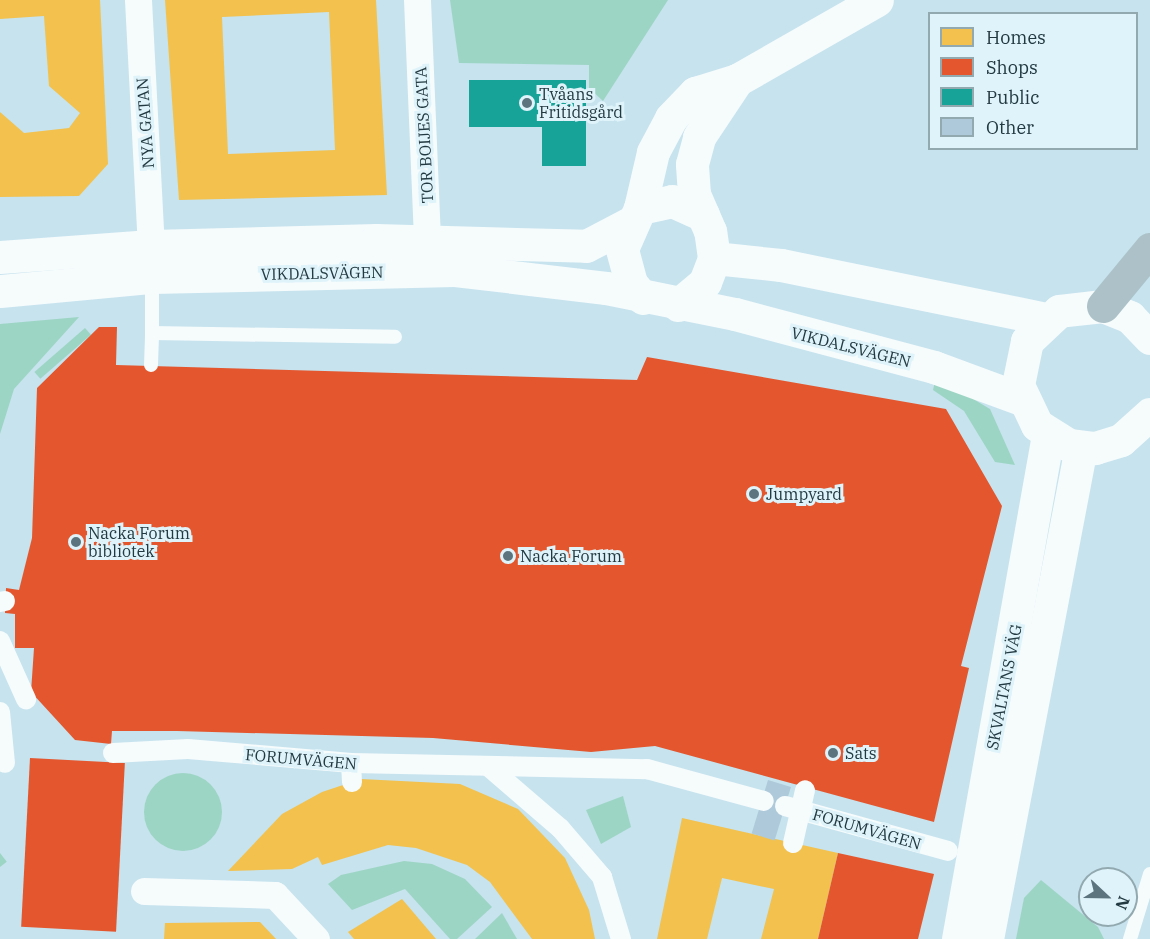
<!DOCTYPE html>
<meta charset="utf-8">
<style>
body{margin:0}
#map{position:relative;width:1150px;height:939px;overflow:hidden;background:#c6e3ee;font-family:"IBM Plex Serif",serif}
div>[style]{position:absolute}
.green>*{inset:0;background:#9dd5c4;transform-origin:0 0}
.round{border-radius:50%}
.homes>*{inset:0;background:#f2c14e}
.shops>*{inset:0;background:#e4572e;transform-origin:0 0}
.public>*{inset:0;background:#17a398}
.building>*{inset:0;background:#aecada;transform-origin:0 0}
.service>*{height:14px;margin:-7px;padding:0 7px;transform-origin:7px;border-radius:7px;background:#f6fbfc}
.pedestrian>*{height:20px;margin:-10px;padding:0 10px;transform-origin:10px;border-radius:10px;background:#f6fbfc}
.minor>*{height:27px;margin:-13.5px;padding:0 13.5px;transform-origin:13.5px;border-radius:13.5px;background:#f6fbfc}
.tertiary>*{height:33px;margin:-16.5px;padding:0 16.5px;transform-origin:16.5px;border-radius:16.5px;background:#f6fbfc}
.motorway>*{height:33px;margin:-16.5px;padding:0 16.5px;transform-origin:16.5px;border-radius:16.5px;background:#acc2c8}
.dots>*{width:16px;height:16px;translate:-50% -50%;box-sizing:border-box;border:3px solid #def3fa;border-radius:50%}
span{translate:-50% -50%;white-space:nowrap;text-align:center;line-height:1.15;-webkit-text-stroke:6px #def3fa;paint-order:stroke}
.poi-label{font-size:16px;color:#233941}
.left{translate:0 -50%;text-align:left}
.street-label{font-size:16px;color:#233941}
.legend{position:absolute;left:928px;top:12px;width:210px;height:138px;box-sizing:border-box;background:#def3fa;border:2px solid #93a9b0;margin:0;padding:8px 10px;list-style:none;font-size:18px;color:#233941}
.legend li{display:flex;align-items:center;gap:12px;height:30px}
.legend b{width:30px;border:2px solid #93a9b0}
.north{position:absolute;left:1078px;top:867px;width:60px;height:60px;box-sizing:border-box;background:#def3fa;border:2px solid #93a9b0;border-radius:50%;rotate:112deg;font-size:16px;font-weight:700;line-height:24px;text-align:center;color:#233941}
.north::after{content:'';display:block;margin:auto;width:21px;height:27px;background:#5c747e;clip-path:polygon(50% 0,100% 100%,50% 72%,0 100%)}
</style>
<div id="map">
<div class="green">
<i style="clip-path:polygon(450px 0,668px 0,603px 101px,589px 88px,589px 65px,459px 63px)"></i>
<i style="clip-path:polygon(79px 317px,14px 389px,0 434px,0 324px)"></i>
<i style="left:85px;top:328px;width:9px;height:67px;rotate:49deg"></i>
<i style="clip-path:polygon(936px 377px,990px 409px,1015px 465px,995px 462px,964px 411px,933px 390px)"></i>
<i class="round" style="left:144px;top:773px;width:78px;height:78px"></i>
<i style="clip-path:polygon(623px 796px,631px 827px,601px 844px,586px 810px)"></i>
<i style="left:0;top:853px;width:11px;height:86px;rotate:52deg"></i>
<i style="clip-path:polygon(404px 861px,432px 864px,465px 879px,492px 907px,457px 939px,450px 939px,405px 889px,352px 910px,328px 884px,341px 875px)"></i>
<i style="clip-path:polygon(1041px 880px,1098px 927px,1104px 939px,1016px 939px,1024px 898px)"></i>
<i style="clip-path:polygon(502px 913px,517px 939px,475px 939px)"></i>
</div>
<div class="homes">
<i style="clip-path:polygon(0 0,100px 0,108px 164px,79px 196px,0 197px,0 112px,24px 133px,69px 128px,80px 113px,49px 86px,44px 16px,0 19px)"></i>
<i style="clip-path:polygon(evenodd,165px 0,376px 0,387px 195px,179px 200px,165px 0,329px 12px,335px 150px,228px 154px,222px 17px,329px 12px)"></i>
<i style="clip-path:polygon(361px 779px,460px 784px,518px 809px,565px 858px,589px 910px,595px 939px,532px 939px,490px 882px,467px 865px,416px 848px,388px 845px,322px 865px,318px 857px,292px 869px,228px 871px,282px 814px,322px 792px)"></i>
<i style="clip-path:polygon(682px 818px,838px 853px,818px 939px,761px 939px,774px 889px,722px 878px,707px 939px,657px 939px)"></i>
<i style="clip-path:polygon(402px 899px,436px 939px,354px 939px,348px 932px)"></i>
<i style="clip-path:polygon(260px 922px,276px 939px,164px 939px,165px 923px)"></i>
</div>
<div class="shops">
<i style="clip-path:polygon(99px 327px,117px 327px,116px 365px,637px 380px,647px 357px,946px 409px,1002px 506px,961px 666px,969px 668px,934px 822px,655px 746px,591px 752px,433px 738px,177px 731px,112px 731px,111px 744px,75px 740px,31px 692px,34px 648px,15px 648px,15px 614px,5px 613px,6px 588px,19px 590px,32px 538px,37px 388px)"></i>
<i style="left:30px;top:758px;width:95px;height:169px;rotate:3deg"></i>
<i style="clip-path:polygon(838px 853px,934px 874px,918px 939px,818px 939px)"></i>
</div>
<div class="public">
<i style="clip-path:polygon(469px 80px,586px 80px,586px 166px,542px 166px,542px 127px,469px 127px)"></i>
</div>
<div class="building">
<i style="left:768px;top:780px;width:24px;height:56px;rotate:17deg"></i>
</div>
<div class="service">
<i style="left:152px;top:277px;width:56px;rotate:90deg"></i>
<i style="left:152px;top:333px;width:243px;rotate:0.9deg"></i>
<i style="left:151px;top:365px;width:32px;rotate:-88deg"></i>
<i style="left:1130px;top:939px;width:68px;rotate:-72.9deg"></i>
</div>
<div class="pedestrian">
<i style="left:0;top:602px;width:5px;rotate:-11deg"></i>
<i style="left:0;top:641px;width:64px;rotate:65.9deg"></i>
<i style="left:0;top:712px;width:51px;rotate:84.4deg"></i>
<i style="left:113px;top:753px;width:75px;rotate:-3.1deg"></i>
<i style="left:188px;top:749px;width:164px;rotate:4.9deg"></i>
<i style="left:351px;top:763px;width:296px;rotate:1.2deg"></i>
<i style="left:647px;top:769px;width:121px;rotate:15.3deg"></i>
<i style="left:351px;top:763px;width:19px;rotate:87deg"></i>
<i style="left:489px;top:767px;width:94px;rotate:40.7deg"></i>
<i style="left:560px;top:828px;width:65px;rotate:49.4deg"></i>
<i style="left:602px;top:877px;width:65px;rotate:73deg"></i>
<i style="left:785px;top:806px;width:169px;rotate:15.4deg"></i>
<i style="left:793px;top:843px;width:54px;rotate:-77.2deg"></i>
</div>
<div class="minor">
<i style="left:138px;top:0;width:246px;rotate:87deg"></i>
<i style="left:417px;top:0;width:263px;rotate:87.6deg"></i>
<i style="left:144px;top:891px;width:131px;rotate:1.7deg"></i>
<i style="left:275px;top:895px;width:60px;rotate:47deg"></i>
</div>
<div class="tertiary">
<i style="left:640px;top:208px;width:57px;rotate:-76.9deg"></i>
<i style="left:653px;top:152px;width:38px;rotate:-62deg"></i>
<i style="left:671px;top:118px;width:35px;rotate:-46deg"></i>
<i style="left:695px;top:93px;width:44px;rotate:-17.2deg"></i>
<i style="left:737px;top:80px;width:161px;rotate:-29.7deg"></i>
<i style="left:0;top:257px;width:151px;rotate:-4.2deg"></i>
<i style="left:151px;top:246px;width:225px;rotate:-1.5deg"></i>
<i style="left:376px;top:240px;width:210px;rotate:1.6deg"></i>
<i style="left:586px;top:246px;width:50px;rotate:-27.6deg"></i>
<i style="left:714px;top:258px;width:67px;rotate:6deg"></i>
<i style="left:781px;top:265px;width:270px;rotate:11.5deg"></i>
<i style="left:0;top:291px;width:153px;rotate:-5.3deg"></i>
<i style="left:152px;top:277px;width:303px;rotate:-1.3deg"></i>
<i style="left:455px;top:270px;width:152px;rotate:6.8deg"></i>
<i style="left:606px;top:288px;width:132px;rotate:11.4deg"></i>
<i style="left:735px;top:314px;width:206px;rotate:14.9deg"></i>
<i style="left:934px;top:367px;width:93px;rotate:20.2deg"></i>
<i style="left:643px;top:298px;width:19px;rotate:-129deg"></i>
<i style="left:631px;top:283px;width:35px;rotate:-105deg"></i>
<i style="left:622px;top:249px;width:45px;rotate:-66.3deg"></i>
<i style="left:640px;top:208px;width:33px;rotate:-12deg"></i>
<i style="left:672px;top:201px;width:34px;rotate:24deg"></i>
<i style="left:678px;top:305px;width:35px;rotate:-40deg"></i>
<i style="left:705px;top:282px;width:26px;rotate:-69deg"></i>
<i style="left:714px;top:258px;width:27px;rotate:-98deg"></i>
<i style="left:710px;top:231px;width:40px;rotate:-113.4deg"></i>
<i style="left:694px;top:194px;width:30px;rotate:-94deg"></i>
<i style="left:692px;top:164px;width:28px;rotate:-75deg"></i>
<i style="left:699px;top:137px;width:69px;rotate:-56.3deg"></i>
<i style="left:1150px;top:338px;width:29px;rotate:-134deg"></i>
<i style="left:1130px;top:317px;width:29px;rotate:-158deg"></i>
<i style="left:1103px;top:306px;width:44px;rotate:173.5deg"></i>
<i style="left:1059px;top:311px;width:44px;rotate:136.8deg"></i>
<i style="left:1027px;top:341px;width:45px;rotate:101.6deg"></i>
<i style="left:1018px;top:385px;width:44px;rotate:64.6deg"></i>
<i style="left:1037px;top:425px;width:38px;rotate:32deg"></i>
<i style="left:1069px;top:445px;width:26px;rotate:7deg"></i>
<i style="left:1095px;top:448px;width:27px;rotate:-17deg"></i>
<i style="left:1121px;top:440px;width:39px;rotate:-42deg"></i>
<i style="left:958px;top:939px;width:512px;rotate:-79.88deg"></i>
<i style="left:987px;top:939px;width:501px;rotate:-79.18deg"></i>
</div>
<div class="motorway">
<i style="left:1103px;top:306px;width:74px;rotate:-50.5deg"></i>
</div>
<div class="dots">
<i style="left:527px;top:103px;background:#5c747e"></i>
<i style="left:754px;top:494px;background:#5c747e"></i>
<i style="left:76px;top:542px;background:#5c747e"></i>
<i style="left:508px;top:556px;background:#5c747e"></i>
<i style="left:833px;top:753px;background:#5c747e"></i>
</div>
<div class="poi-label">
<span class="left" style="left:539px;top:103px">Tvåans<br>Fritidsgård</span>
<span class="left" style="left:766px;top:494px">Jumpyard</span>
<span class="left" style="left:88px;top:542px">Nacka Forum<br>bibliotek</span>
<span class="left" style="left:520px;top:556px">Nacka Forum</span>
<span class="left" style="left:845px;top:753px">Sats</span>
</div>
<div class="street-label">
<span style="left:145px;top:123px;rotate:-94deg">NYA GATAN</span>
<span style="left:424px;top:135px;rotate:-93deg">TOR BOIJES GATA</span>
<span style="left:322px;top:273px;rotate:-1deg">VIKDALSVÄGEN</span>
<span style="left:851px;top:347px;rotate:14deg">VIKDALSVÄGEN</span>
<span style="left:1004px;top:687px;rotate:-79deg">SKVALTANS VÄG</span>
<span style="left:301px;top:759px;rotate:5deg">FORUMVÄGEN</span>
<span style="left:867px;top:829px;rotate:16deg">FORUMVÄGEN</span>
</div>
<ul class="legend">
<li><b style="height:16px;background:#f2c14e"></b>Homes</li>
<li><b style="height:16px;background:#e4572e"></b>Shops</li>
<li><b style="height:16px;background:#17a398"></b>Public</li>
<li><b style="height:16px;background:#aecada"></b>Other</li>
</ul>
<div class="north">N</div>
</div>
